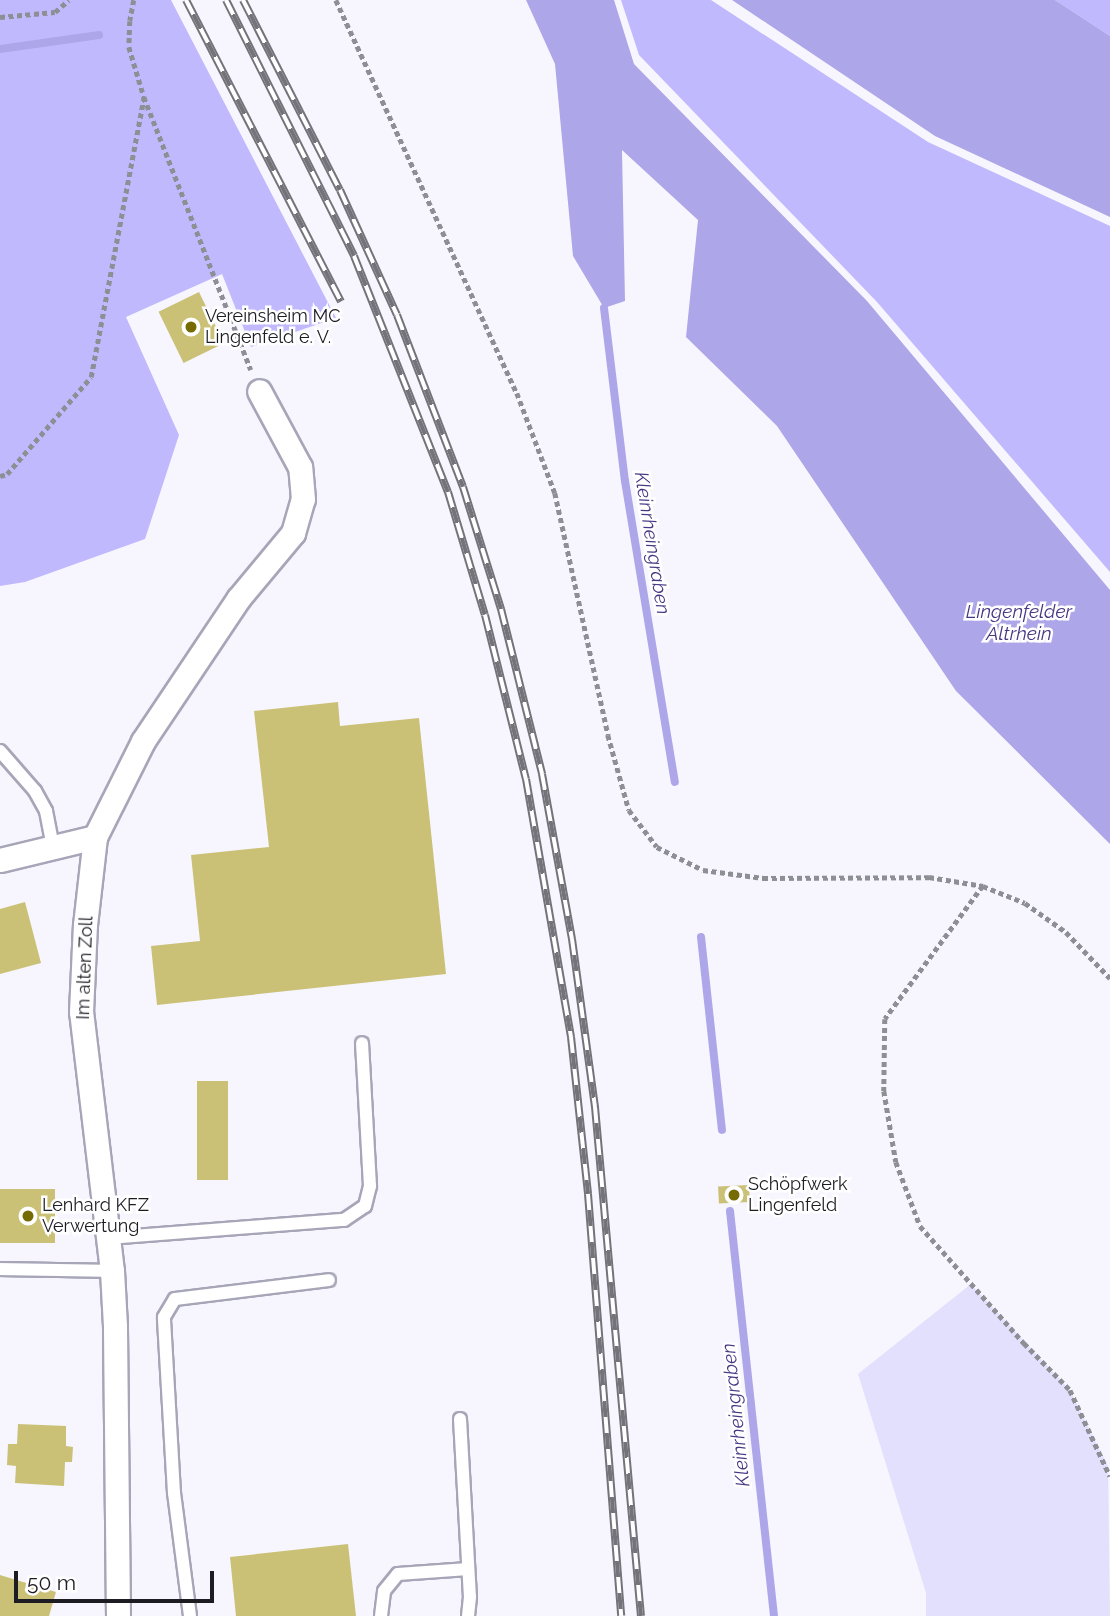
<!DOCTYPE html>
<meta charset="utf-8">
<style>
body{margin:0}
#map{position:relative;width:1110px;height:1616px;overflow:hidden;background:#f7f6fe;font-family:Raleway,sans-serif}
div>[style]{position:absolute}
.green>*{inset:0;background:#e2e0fc}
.forest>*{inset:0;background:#c0b9fd}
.water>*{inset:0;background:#ada6e8}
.stream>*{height:8px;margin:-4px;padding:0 4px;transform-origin:4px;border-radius:4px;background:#ada6e8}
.building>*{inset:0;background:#cac177;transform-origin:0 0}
.path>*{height:4.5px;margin-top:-2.25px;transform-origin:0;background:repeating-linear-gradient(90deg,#8e8e95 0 5px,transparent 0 8.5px)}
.roads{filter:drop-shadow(2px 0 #a7a6b8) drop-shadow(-2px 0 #a7a6b8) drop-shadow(0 2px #a7a6b8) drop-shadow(0 -2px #a7a6b8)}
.lane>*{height:12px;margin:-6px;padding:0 6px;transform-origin:6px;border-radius:6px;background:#fff}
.street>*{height:23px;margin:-11.5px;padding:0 11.5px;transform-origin:11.5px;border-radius:11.5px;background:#fff}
.rail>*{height:8px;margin-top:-4px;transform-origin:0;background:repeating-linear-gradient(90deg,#fff 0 16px,#74737a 0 32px);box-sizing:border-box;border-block:2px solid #74737a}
.dots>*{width:19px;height:19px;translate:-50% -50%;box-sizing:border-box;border:4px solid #fff;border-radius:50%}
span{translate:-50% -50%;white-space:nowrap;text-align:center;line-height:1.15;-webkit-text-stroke:5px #fff;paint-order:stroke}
.poi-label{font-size:18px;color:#1c1c22}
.left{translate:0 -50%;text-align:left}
.street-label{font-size:18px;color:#1c1c22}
.water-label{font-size:19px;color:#473784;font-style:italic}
.scale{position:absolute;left:14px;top:1571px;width:200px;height:32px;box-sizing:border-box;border:4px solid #1c1c22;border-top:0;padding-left:9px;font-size:21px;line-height:24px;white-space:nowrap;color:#1c1c22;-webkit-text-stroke:5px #fff;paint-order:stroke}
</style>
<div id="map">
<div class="green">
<i style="clip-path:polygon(971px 1284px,1070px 1390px,1108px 1466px,1110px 1616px,926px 1616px,926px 1593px,858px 1374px)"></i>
</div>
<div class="forest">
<i style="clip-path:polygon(0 0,171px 0,336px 318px,251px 347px,222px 274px,126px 317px,179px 435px,145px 539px,25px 582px,0 586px)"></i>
<i style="clip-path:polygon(621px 0,711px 0,928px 142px,1110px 226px,1110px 572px,877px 302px,639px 55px)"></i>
<i style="clip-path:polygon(1055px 0,1110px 0,1110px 36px)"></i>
</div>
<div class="water">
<i style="clip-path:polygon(526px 0,614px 0,634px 64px,867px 301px,1110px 590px,1110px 844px,956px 691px,777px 426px,686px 337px,698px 220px,622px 150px,625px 301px,604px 308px,573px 256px,555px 64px)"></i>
<i style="clip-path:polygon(732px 0,1055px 0,1110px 36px,1110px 217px,935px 136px)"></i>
</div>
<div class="stream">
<i style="left:0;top:49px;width:100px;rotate:-8deg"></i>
<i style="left:604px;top:308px;width:174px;rotate:83.1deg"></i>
<i style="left:625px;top:481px;width:305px;rotate:80.6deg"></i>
<i style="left:701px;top:937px;width:194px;rotate:83.8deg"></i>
<i style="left:730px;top:1211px;width:407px;rotate:83.8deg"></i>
</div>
<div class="building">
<i style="left:199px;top:292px;width:57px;height:45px;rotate:64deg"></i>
<i style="clip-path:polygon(338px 702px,340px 726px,419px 718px,446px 974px,157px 1005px,151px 946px,200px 941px,191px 855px,269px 847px,254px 711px)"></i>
<i style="clip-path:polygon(25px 902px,41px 963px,0 974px,0 909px)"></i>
<i style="left:197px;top:1081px;width:31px;height:99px"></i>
<i style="left:749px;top:1185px;width:17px;height:31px;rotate:87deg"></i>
<i style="left:0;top:1189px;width:55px;height:54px"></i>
<i style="clip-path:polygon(18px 1424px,66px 1426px,66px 1446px,73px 1447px,72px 1462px,65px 1462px,64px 1486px,15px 1483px,16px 1466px,7px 1465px,8px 1444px,17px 1444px)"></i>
<i style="clip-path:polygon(348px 1544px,356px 1616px,236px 1616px,230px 1557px)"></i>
<i style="clip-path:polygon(0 1575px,56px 1592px,49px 1616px,0 1616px)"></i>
</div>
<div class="path">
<i style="left:134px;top:0;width:21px;rotate:101deg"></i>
<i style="left:130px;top:21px;width:26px;rotate:92deg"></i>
<i style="left:129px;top:47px;width:52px;rotate:73.3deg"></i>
<i style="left:144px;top:97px;width:293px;rotate:68.6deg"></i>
<i style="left:336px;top:0;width:433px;rotate:65.3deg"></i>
<i style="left:517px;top:393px;width:107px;rotate:69.2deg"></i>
<i style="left:555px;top:493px;width:248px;rotate:77.6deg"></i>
<i style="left:608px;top:735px;width:78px;rotate:74.4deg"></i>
<i style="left:629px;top:810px;width:46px;rotate:52.9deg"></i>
<i style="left:657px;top:847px;width:51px;rotate:26.6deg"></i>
<i style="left:703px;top:870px;width:61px;rotate:7.6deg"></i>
<i style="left:763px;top:878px;width:166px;rotate:-0.3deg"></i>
<i style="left:929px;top:877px;width:55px;rotate:9.5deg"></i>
<i style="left:983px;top:886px;width:45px;rotate:22deg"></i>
<i style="left:1025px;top:903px;width:50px;rotate:35.3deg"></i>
<i style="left:1066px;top:932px;width:64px;rotate:46.3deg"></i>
<i style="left:0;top:17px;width:55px;rotate:-5.2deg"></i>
<i style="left:55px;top:12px;width:18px;rotate:-41deg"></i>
<i style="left:0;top:476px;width:7px;rotate:-16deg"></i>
<i style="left:7px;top:474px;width:128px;rotate:-49.1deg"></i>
<i style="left:91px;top:377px;width:285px;rotate:-79.3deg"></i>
<i style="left:983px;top:886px;width:165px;rotate:126.4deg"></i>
<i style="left:885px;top:1019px;width:72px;rotate:90.8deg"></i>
<i style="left:884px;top:1091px;width:72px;rotate:80.4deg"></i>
<i style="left:896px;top:1162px;width:68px;rotate:69.4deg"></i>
<i style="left:920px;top:1226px;width:157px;rotate:48.4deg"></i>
<i style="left:1024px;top:1343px;width:66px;rotate:45.6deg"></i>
<i style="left:1070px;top:1390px;width:95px;rotate:65.1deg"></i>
</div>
<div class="roads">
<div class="lane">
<i style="left:0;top:751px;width:53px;rotate:48.8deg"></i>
<i style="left:35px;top:791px;width:23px;rotate:61deg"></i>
<i style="left:46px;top:811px;width:37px;rotate:79deg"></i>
<i style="left:108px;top:1238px;width:237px;rotate:-4.4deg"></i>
<i style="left:344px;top:1220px;width:25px;rotate:-34deg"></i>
<i style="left:365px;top:1206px;width:21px;rotate:-76deg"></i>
<i style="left:370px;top:1186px;width:143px;rotate:-93.2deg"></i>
<i style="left:0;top:1269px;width:112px;rotate:1deg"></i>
<i style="left:460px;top:1419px;width:178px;rotate:86.8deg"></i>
<i style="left:470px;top:1597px;width:19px;rotate:96deg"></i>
<i style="left:190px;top:1616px;width:124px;rotate:-97.4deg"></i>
<i style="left:174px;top:1493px;width:176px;rotate:-93.3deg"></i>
<i style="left:164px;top:1317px;width:21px;rotate:-59deg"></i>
<i style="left:175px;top:1299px;width:155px;rotate:-7deg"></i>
<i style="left:381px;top:1616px;width:25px;rotate:-83deg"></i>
<i style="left:384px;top:1591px;width:22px;rotate:-51deg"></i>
<i style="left:398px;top:1574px;width:70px;rotate:-4.1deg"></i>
</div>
<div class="street">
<i style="left:0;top:860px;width:98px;rotate:-13.6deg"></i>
<i style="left:118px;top:1616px;width:290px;rotate:-90.6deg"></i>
<i style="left:115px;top:1326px;width:55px;rotate:-93.1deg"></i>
<i style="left:112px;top:1271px;width:261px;rotate:-96.8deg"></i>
<i style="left:81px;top:1012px;width:87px;rotate:-87.4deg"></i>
<i style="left:85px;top:925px;width:89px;rotate:-83.5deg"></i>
<i style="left:95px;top:837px;width:107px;rotate:-63.4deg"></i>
<i style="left:143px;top:741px;width:171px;rotate:-56.2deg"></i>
<i style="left:238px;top:599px;width:86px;rotate:-50.2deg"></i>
<i style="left:293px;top:533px;width:35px;rotate:-74deg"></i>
<i style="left:303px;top:499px;width:32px;rotate:-95deg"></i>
<i style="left:300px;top:467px;width:86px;rotate:-118.3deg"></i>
</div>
</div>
<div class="rail">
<i style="left:186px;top:0;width:339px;rotate:62.8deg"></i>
<i style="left:226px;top:0;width:286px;rotate:63.4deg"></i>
<i style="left:354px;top:256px;width:254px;rotate:68.3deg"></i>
<i style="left:448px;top:492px;width:128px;rotate:73.3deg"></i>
<i style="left:485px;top:615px;width:169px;rotate:76deg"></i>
<i style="left:526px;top:779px;width:262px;rotate:80.1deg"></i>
<i style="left:571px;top:1037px;width:158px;rotate:83.8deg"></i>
<i style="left:588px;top:1194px;width:423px;rotate:85.5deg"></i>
<i style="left:243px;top:0;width:213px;rotate:63deg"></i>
<i style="left:340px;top:190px;width:137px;rotate:65.5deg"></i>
<i style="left:397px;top:315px;width:184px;rotate:69deg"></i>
<i style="left:463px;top:487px;width:128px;rotate:72.7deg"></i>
<i style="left:501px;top:609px;width:170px;rotate:76deg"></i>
<i style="left:542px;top:774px;width:168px;rotate:79.7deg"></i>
<i style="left:572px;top:939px;width:170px;rotate:82.2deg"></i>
<i style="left:595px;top:1107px;width:511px;rotate:84.84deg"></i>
</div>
<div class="dots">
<i style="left:191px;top:327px;background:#766b03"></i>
<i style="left:734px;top:1195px;background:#766b03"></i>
<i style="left:28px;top:1216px;background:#766b03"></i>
</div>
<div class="poi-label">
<span class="left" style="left:205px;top:327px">Vereinsheim MC<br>Lingenfeld e. V.</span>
<span class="left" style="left:748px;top:1195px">Schöpfwerk<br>Lingenfeld</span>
<span class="left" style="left:42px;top:1216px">Lenhard KFZ<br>Verwertung</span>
</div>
<div class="street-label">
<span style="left:85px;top:968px;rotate:-88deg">Im alten Zoll</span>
</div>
<div class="water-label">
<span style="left:652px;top:543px;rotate:81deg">Kleinrheingraben</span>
<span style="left:1019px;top:623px">Lingenfelder<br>Altrhein</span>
<span style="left:736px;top:1415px;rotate:-96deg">Kleinrheingraben</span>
</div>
<div class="scale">50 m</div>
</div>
